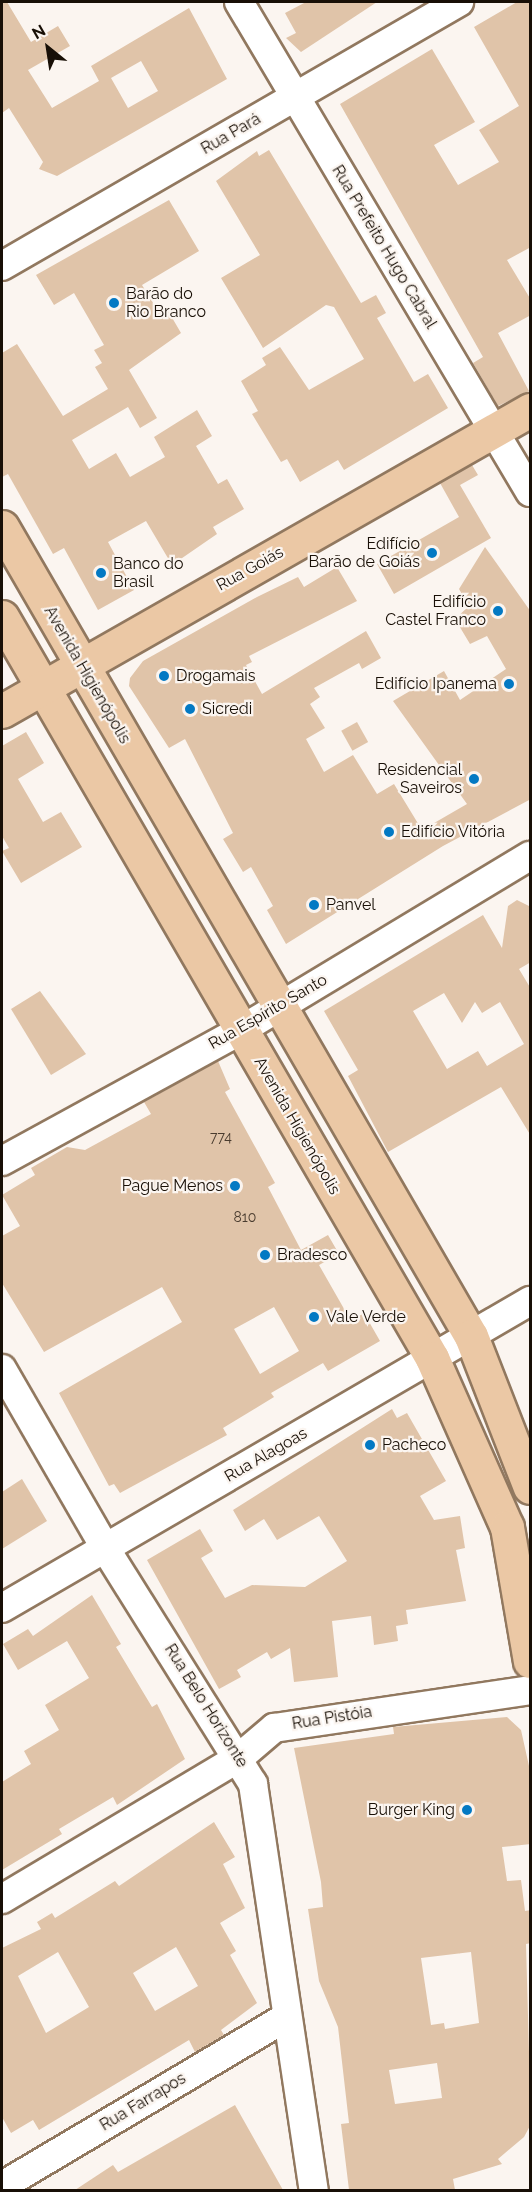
<!DOCTYPE html>
<meta charset="utf-8">
<style>
body{margin:0}
#map{position:relative;width:532px;height:2192px;overflow:hidden;background:#fbf5f0;font-family:Raleway,sans-serif}
div>[style]{position:absolute}
.building>*{inset:0;background:#e0c4a9;transform-origin:0 0}
.roads{filter:drop-shadow(2px 0 #91785f) drop-shadow(-2px 0 #91785f) drop-shadow(0 2px #91785f) drop-shadow(0 -2px #91785f)}
.minor>*{height:28px;margin:-14px;padding:0 14px;transform-origin:14px;border-radius:14px;background:#fff}
.major>*{height:33px;margin:-16.5px;padding:0 16.5px;transform-origin:16.5px;border-radius:16.5px;background:#ebc8a5}
.dots>*{width:16px;height:16px;translate:-50% -50%;box-sizing:border-box;border:3px solid #fbf5f0;border-radius:50%}
span{translate:-50% -50%;white-space:nowrap;text-align:center;line-height:1.15;-webkit-text-stroke:4.5px #fbf5f0;paint-order:stroke}
.number-label{font-size:14px;color:#4a3c2f}
.number-label span{-webkit-text-stroke-width:0}
.street-label{font-size:16px;color:#180f06}
.poi-label{font-size:16px;color:#180f06}
.left{translate:0 -50%;text-align:left}
.right{translate:-100% -50%;text-align:right}
.frame{position:absolute;inset:0;border:3px solid #180f06;pointer-events:none}
.north{position:absolute;left:18px;top:18px;width:60px;height:60px;-webkit-text-stroke:4px #fbf5f0;paint-order:stroke;rotate:330deg;font-size:16px;font-weight:700;line-height:24px;text-align:center;color:#180f06}
.north::after{content:'';display:block;margin:auto;width:21px;height:27px;background:#180f06;clip-path:polygon(50% 0,100% 100%,50% 72%,0 100%)}
</style>
<div id="map">
<div class="building">
<i style="clip-path:polygon(evenodd,2px 2px,7px 2px,31px 42px,58px 26px,70px 46px,28px 70px,52px 108px,99px 81px,91px 66px,189px 8px,227px 79px,57px 176px,39px 169px,43px 162px,9px 108px,2px 113px,2px 2px,141px 61px,158px 91px,128px 108px,111px 78px,141px 61px)"></i>
<i style="clip-path:polygon(306px 2px,377px 2px,301px 52px,286px 38px,296px 33px,285px 13px)"></i>
<i style="clip-path:polygon(517px 2px,531px 2px,531px 247px,507px 260px,531px 300px,531px 315px,498px 333px,529px 391px,498px 406px,473px 363px,483px 357px,340px 104px,432px 49px,475px 122px,434px 145px,458px 185px,499px 162px,479px 130px,519px 106px,474px 27px)"></i>
<i style="clip-path:polygon(269px 150px,361px 303px,376px 295px,386px 313px,377px 318px,414px 382px,428px 374px,448px 408px,344px 470px,338px 460px,300px 482px,287px 459px,281px 462px,252px 414px,258px 411px,241px 381px,266px 365px,262px 358px,280px 347px,309px 390px,364px 359px,334px 307px,326px 305px,263px 348px,221px 278px,260px 255px,216px 181px,257px 151px,259px 156px)"></i>
<i style="clip-path:polygon(169px 200px,199px 251px,142px 285px,160px 314px,167px 309px,181px 333px,129px 370px,157px 418px,140px 428px,128px 407px,72px 440px,89px 469px,116px 453px,130px 477px,165px 457px,154px 437px,197px 410px,212px 436px,196px 446px,218px 484px,227px 479px,244px 509px,213px 527px,217px 534px,172px 565px,146px 521px,108px 542px,134px 590px,98px 610px,64px 548px,53px 554px,8px 474px,2px 477px,2px 353px,17px 344px,63px 416px,108px 389px,95px 367px,102px 363px,94px 350px,104px 345px,74px 293px,54px 305px,36px 275px)"></i>
<i style="clip-path:polygon(472px 465px,478px 475px,460px 485px,491px 538px,394px 594px,377px 564px,459px 517px,440px 483px)"></i>
<i style="clip-path:polygon(485px 547px,531px 612px,531px 799px,443px 846px,286px 944px,267px 910px,273px 906px,251px 867px,243px 872px,223px 839px,233px 833px,185px 739px,169px 748px,129px 686px,130px 678px,143px 661px,257px 597px,298px 577px,304px 587px,337px 567px,357px 601px,249px 656px,252px 662px,246px 665px,262px 694px,366px 631px,381px 658px,362px 669px,359px 663px,314px 688px,320px 697px,310px 704px,325px 728px,306px 739px,324px 772px,353px 755px,377px 794px,394px 784px,422px 830px,467px 804px,393px 701px,444px 671px,460px 700px,506px 669px,487px 636px,470px 644px,455px 619px,469px 606px,459px 589px)"></i>
<i style="left:357px;top:722px;width:23px;height:18px;rotate:61deg"></i>
<i style="clip-path:polygon(26px 732px,44px 763px,18px 779px,43px 822px,61px 812px,82px 847px,21px 883px,2px 851px,9px 848px,2px 836px,2px 746px)"></i>
<i style="clip-path:polygon(evenodd,517px 900px,531px 907px,531px 962px,519px 969px,531px 989px,531px 1136px,501px 1087px,388px 1152px,348px 1076px,358px 1070px,324px 1011px,483px 915px,502px 948px,508px 906px,517px 900px,444px 993px,462px 1023px,475px 1002px,482px 1013px,500px 1002px,524px 1044px,487px 1066px,478px 1051px,447px 1069px,413px 1011px,444px 993px)"></i>
<i style="clip-path:polygon(40px 991px,86px 1054px,51px 1075px,11px 1009px)"></i>
<i style="clip-path:polygon(evenodd,218px 1061px,230px 1089px,225px 1092px,275px 1183px,268px 1187px,301px 1250px,328px 1235px,339px 1254px,319px 1265px,351px 1321px,364px 1313px,380px 1341px,328px 1371px,323px 1363px,271px 1393px,274px 1397px,223px 1428px,227px 1435px,120px 1493px,114px 1484px,109px 1486px,59px 1393px,182px 1322px,162px 1287px,44px 1352px,2px 1283px,2px 1236px,20px 1226px,2px 1195px,35px 1175px,31px 1168px,67px 1147px,85px 1150px,151px 1114px,144px 1102px,218px 1061px,274px 1307px,299px 1351px,260px 1374px,234px 1329px,274px 1307px)"></i>
<i style="clip-path:polygon(392px 1409px,397px 1418px,407px 1413px,446px 1481px,420px 1496px,434px 1520px,460px 1516px,465px 1548px,456px 1550px,466px 1601px,406px 1610px,408px 1624px,396px 1626px,398px 1641px,374px 1645px,371px 1616px,332px 1621px,338px 1677px,294px 1682px,290px 1648px,271px 1659px,267px 1652px,237px 1670px,241px 1677px,219px 1689px,147px 1560px,200px 1529px,213px 1551px,201px 1558px,225px 1598px,252px 1585px,305px 1587px,347px 1561px,319px 1516px,277px 1540px,264px 1519px,245px 1531px,233px 1510px)"></i>
<i style="clip-path:polygon(22px 1479px,47px 1521px,2px 1549px,2px 1492px)"></i>
<i style="clip-path:polygon(92px 1595px,121px 1644px,116px 1647px,152px 1707px,157px 1704px,185px 1759px,117px 1805px,113px 1797px,59px 1829px,62px 1834px,2px 1870px,2px 1782px,31px 1764px,24px 1751px,59px 1730px,45px 1705px,89px 1678px,67px 1641px,18px 1670px,3px 1644px,28px 1629px,33px 1636px)"></i>
<i style="clip-path:polygon(evenodd,507px 1717px,521px 1730px,531px 1775px,531px 1844px,502px 1847px,507px 1881px,521px 1880px,525px 1911px,531px 1910px,531px 1943px,526px 1944px,531px 2124px,524px 2137px,498px 2159px,502px 2164px,453px 2179px,455px 2190px,349px 2190px,341px 2124px,349px 2123px,338px 2027px,319px 1981px,308px 1909px,323px 1907px,321px 1882px,294px 1748px,394px 1734px,393px 1727px,507px 1717px,471px 1952px,479px 2023px,445px 2029px,444px 2023px,431px 2025px,421px 1958px,471px 1952px,507px 1717px,437px 2063px,442px 2098px,395px 2104px,389px 2070px,437px 2063px)"></i>
<i style="clip-path:polygon(evenodd,214px 1822px,235px 1857px,223px 1864px,245px 1908px,220px 1923px,236px 1951px,230px 1955px,257px 2003px,221px 2030px,224px 2035px,195px 2052px,189px 2040px,39px 2130px,33px 2120px,11px 2133px,2px 2117px,2px 1948px,41px 1929px,37px 1922px,52px 1913px,55px 1918px,115px 1881px,119px 1886px,214px 1822px,176px 1947px,198px 1986px,155px 2011px,133px 1973px,176px 1947px,214px 1822px,58px 1952px,89px 2007px,46px 2033px,18px 1976px,58px 1952px)"></i>
<i style="clip-path:polygon(235px 2105px,283px 2190px,75px 2190px,113px 2165px,118px 2172px)"></i>
</div>
<div class="roads">
<div class="minor">
<i style="left:239px;top:2px;width:570px;rotate:59.29deg"></i>
<i style="left:2px;top:266px;width:528px;rotate:-30.01deg"></i>
<i style="left:2px;top:1161px;width:273px;rotate:-28.7deg"></i>
<i style="left:241px;top:1030px;width:337px;rotate:-31.1deg"></i>
<i style="left:2px;top:1369px;width:216px;rotate:60deg"></i>
<i style="left:110px;top:1556px;width:269px;rotate:57.9deg"></i>
<i style="left:253px;top:1784px;width:411px;rotate:81.5deg"></i>
<i style="left:2px;top:1608px;width:611px;rotate:-30.18deg"></i>
<i style="left:2px;top:1899px;width:277px;rotate:-30.8deg"></i>
<i style="left:240px;top:1757px;width:45px;rotate:-40.5deg"></i>
<i style="left:274px;top:1728px;width:259px;rotate:-8.4deg"></i>
<i style="left:2px;top:2186px;width:329px;rotate:-30.7deg"></i>
</div>
<div class="major">
<i style="left:2px;top:527px;width:935px;rotate:59.9deg"></i>
<i style="left:471px;top:1336px;width:162px;rotate:68.7deg"></i>
<i style="left:2px;top:617px;width:857px;rotate:59.87deg"></i>
<i style="left:432px;top:1358px;width:185px;rotate:66.1deg"></i>
<i style="left:507px;top:1527px;width:136px;rotate:80.3deg"></i>
<i style="left:2px;top:711px;width:608px;rotate:-29.69deg"></i>
</div>
</div>
<div class="dots">
<i style="left:114px;top:303px;background:#0379c3"></i>
<i style="left:432px;top:553px;background:#0379c3"></i>
<i style="left:101px;top:573px;background:#0379c3"></i>
<i style="left:498px;top:611px;background:#0379c3"></i>
<i style="left:164px;top:676px;background:#0379c3"></i>
<i style="left:509px;top:684px;background:#0379c3"></i>
<i style="left:190px;top:709px;background:#0379c3"></i>
<i style="left:474px;top:779px;background:#0379c3"></i>
<i style="left:389px;top:832px;background:#0379c3"></i>
<i style="left:314px;top:905px;background:#0379c3"></i>
<i style="left:235px;top:1186px;background:#0379c3"></i>
<i style="left:265px;top:1255px;background:#0379c3"></i>
<i style="left:314px;top:1317px;background:#0379c3"></i>
<i style="left:370px;top:1445px;background:#0379c3"></i>
<i style="left:467px;top:1810px;background:#0379c3"></i>
</div>
<div class="number-label">
<span style="left:221px;top:1137px">774</span>
<span style="left:245px;top:1217px">810</span>
</div>
<div class="street-label">
<span style="left:231px;top:134px;rotate:-30deg">Rua Pará</span>
<span style="left:384px;top:247px;rotate:59deg">Rua Prefeito Hugo Cabral</span>
<span style="left:250px;top:569px;rotate:-29deg">Rua Goiás</span>
<span style="left:87px;top:675px;rotate:60deg">Avenida Higienópolis</span>
<span style="left:268px;top:1012px;rotate:-30deg">Rua Espírito Santo</span>
<span style="left:297px;top:1126px;rotate:60deg">Avenida Higienópolis</span>
<span style="left:266px;top:1455px;rotate:-30deg">Rua Alagoas</span>
<span style="left:206px;top:1706px;rotate:58deg">Rua Belo Horizonte</span>
<span style="left:332px;top:1718px;rotate:-9deg">Rua Pistóia</span>
<span style="left:143px;top:2102px;rotate:-31deg">Rua Farrapos</span>
</div>
<div class="poi-label">
<span class="left" style="left:126px;top:303px">Barão do<br>Rio Branco</span>
<span class="right" style="left:420px;top:553px">Edifício<br>Barão de Goiás</span>
<span class="left" style="left:113px;top:573px">Banco do<br>Brasil</span>
<span class="right" style="left:486px;top:611px">Edifício<br>Castel Franco</span>
<span class="left" style="left:176px;top:676px">Drogamais</span>
<span class="right" style="left:497px;top:684px">Edifício Ipanema</span>
<span class="left" style="left:202px;top:709px">Sicredi</span>
<span class="right" style="left:462px;top:779px">Residencial<br>Saveiros</span>
<span class="left" style="left:401px;top:832px">Edifício Vitória</span>
<span class="left" style="left:326px;top:905px">Panvel</span>
<span class="right" style="left:223px;top:1186px">Pague Menos</span>
<span class="left" style="left:277px;top:1255px">Bradesco</span>
<span class="left" style="left:326px;top:1317px">Vale Verde</span>
<span class="left" style="left:382px;top:1445px">Pacheco</span>
<span class="right" style="left:455px;top:1810px">Burger King</span>
</div>
<div class="frame"></div>
<div class="north">N</div>
</div>
